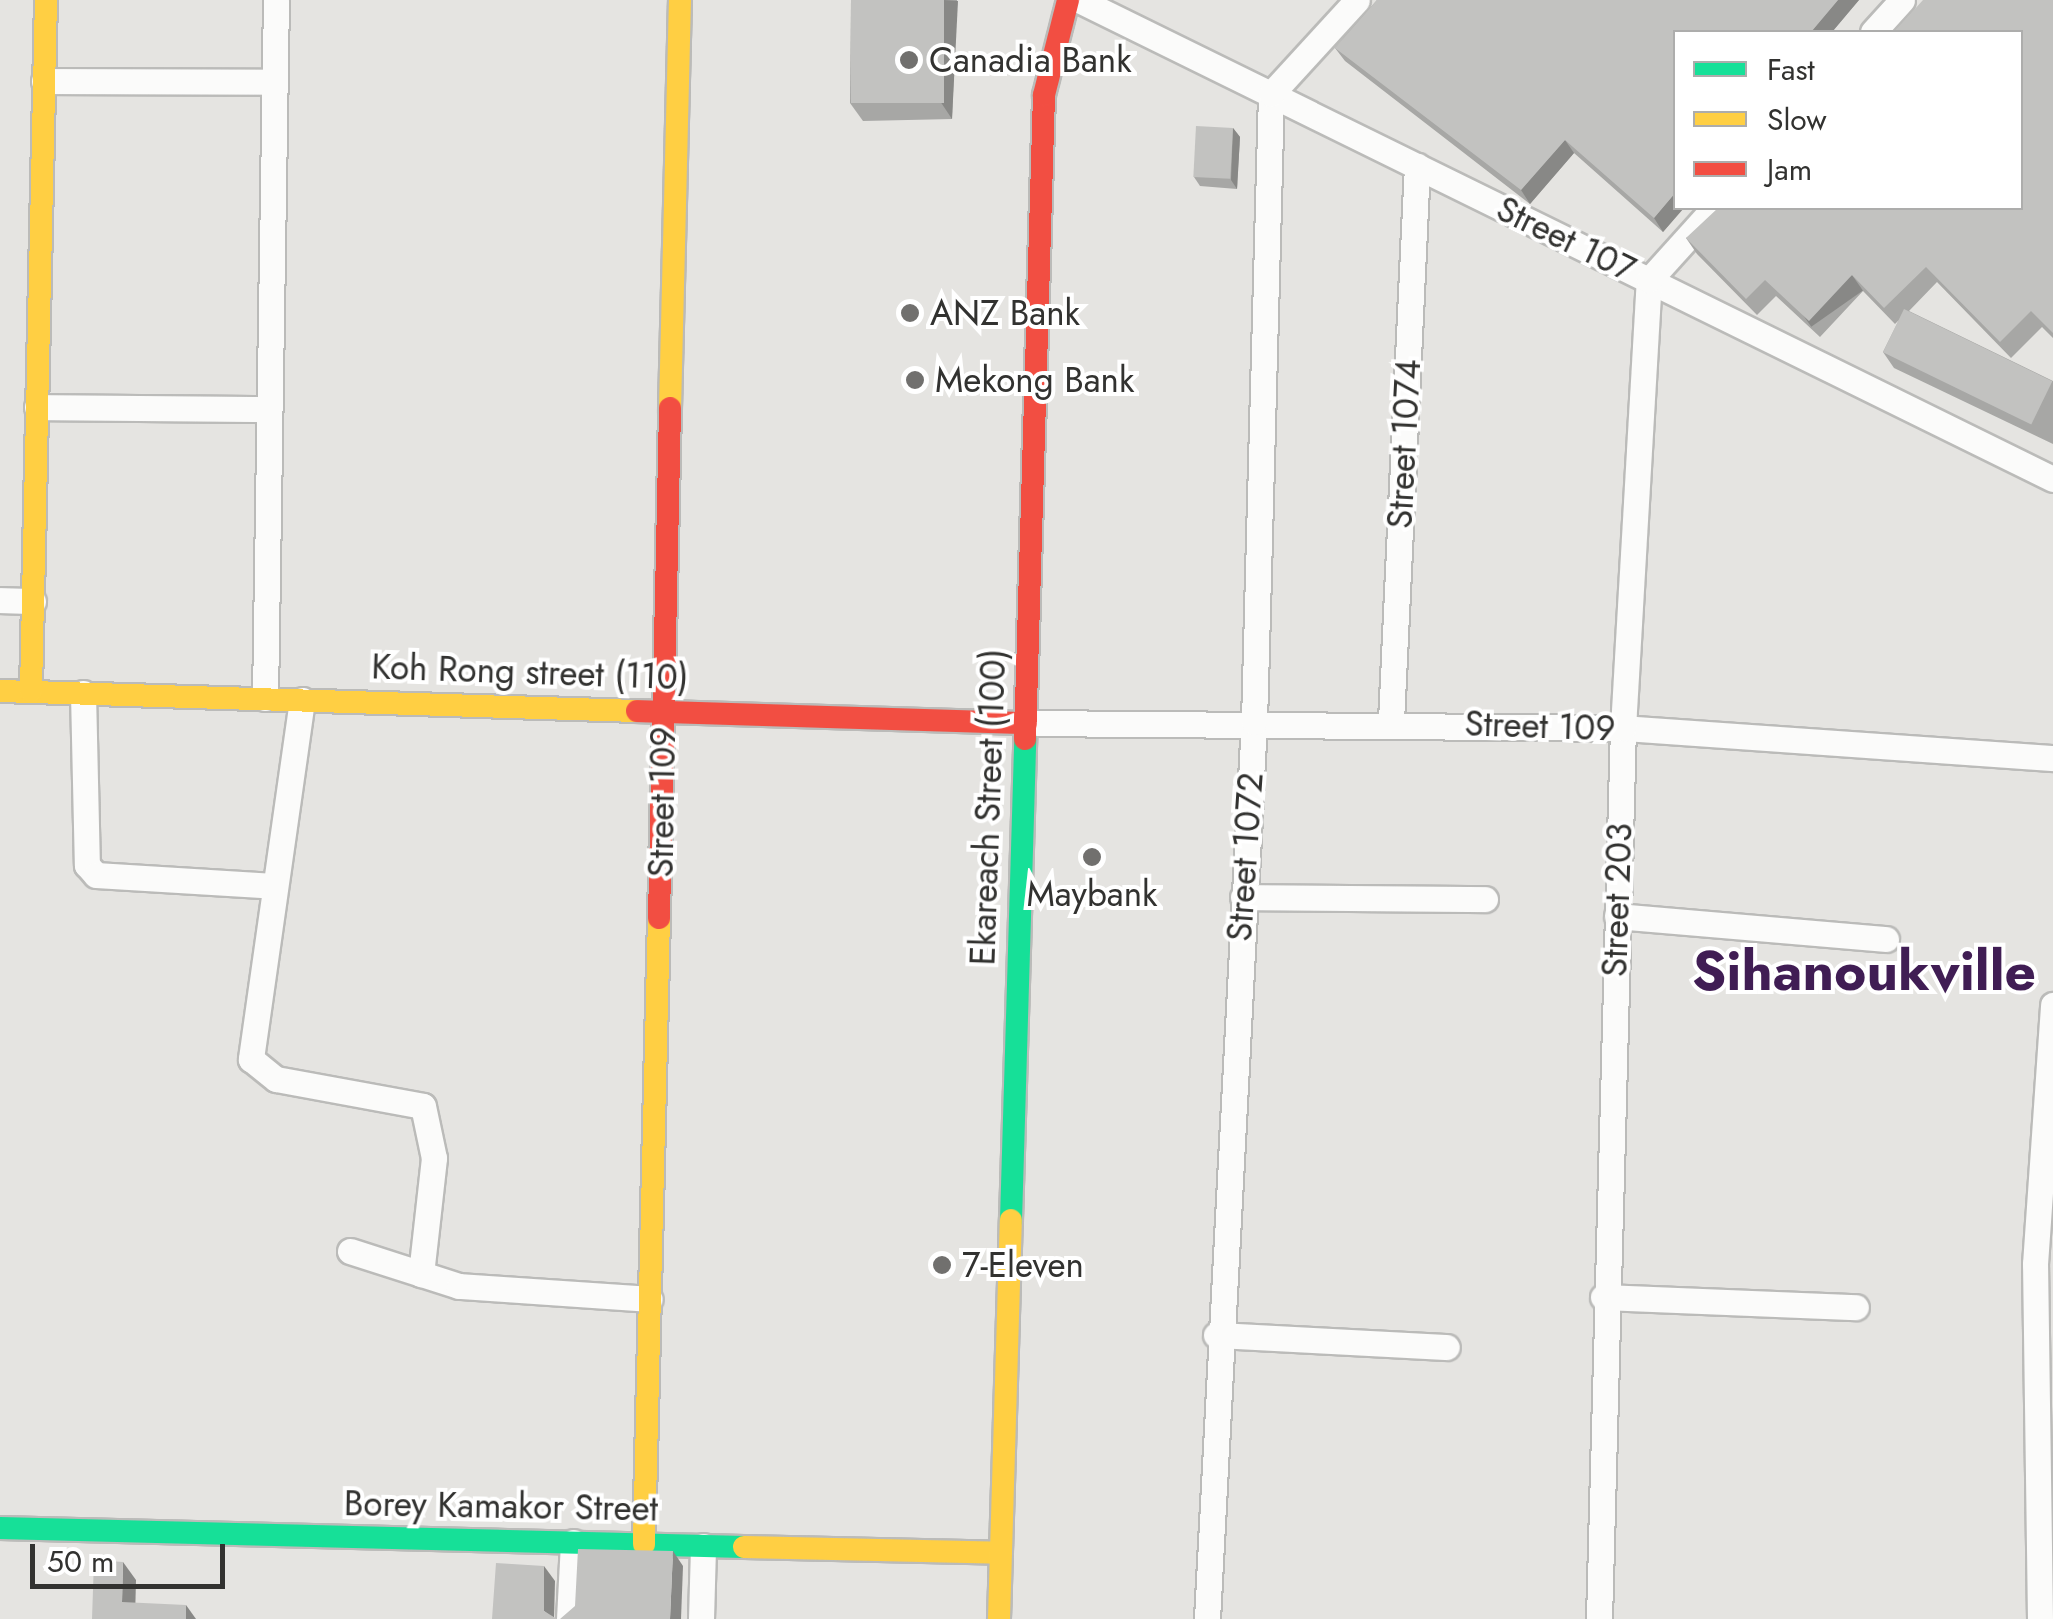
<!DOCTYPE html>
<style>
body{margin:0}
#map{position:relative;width:2053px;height:1619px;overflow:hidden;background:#e5e4e1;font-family:Jost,sans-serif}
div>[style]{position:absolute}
.roads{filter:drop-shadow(2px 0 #bbbbb9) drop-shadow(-2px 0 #bbbbb9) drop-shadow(0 2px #bbbbb9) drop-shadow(0 -2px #bbbbb9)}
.street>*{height:25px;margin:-12.5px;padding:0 12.5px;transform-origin:12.5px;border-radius:12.5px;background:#fbfbfa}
.fast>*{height:22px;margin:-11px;padding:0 11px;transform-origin:11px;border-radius:11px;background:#16e098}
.slow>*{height:22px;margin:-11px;padding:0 11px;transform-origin:11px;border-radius:11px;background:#ffcf43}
.jam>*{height:22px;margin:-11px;padding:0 11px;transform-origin:11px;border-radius:11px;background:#f24e42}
.wall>*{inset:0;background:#a7a7a5}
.shaded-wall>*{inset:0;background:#888886;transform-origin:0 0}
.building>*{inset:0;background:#c2c2c0;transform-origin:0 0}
.dots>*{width:28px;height:28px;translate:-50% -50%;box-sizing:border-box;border:5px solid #fff;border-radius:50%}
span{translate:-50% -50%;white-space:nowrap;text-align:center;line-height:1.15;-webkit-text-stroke:8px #fff;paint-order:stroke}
.poi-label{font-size:35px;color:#323230}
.left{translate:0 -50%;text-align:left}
.street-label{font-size:35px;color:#323230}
.town-label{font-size:55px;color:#401d54;font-weight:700}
.legend{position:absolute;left:1673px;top:30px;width:350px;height:180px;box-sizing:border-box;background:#fff;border:2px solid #adadac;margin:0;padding:12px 18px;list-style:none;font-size:30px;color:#323230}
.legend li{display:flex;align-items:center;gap:20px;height:50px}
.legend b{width:50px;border:2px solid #adadac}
.scale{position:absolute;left:30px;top:1544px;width:195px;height:45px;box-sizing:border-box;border:5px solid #323230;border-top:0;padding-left:12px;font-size:30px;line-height:35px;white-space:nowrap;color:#323230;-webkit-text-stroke:8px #fff;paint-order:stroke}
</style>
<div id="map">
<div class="roads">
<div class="street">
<i style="left:1079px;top:0;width:1085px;rotate:26.19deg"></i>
<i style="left:1873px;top:32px;width:43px;rotate:-47.8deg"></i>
<i style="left:44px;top:81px;width:231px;rotate:0.2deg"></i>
<i style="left:37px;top:407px;width:232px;rotate:0.5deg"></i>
<i style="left:0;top:600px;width:33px;rotate:2deg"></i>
<i style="left:83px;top:693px;width:172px;rotate:88.7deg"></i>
<i style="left:87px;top:865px;width:13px;rotate:48deg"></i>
<i style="left:96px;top:875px;width:178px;rotate:3.5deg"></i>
<i style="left:265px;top:698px;width:698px;rotate:-89.1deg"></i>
<i style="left:302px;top:700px;width:363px;rotate:98.1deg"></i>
<i style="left:251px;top:1059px;width:32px;rotate:39deg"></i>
<i style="left:276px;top:1079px;width:149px;rotate:10.4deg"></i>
<i style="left:423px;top:1106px;width:53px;rotate:78.1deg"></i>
<i style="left:434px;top:1158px;width:117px;rotate:96.4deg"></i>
<i style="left:1391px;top:721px;width:556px;rotate:-87.32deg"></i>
<i style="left:1026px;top:723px;width:597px;rotate:0.48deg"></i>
<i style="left:1623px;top:728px;width:431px;rotate:4deg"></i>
<i style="left:1243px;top:897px;width:242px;rotate:0.5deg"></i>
<i style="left:1617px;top:916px;width:270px;rotate:4.9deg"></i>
<i style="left:350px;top:1251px;width:114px;rotate:17.8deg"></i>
<i style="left:459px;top:1286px;width:191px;rotate:3.9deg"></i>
<i style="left:1603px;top:1297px;width:253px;rotate:2.3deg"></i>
<i style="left:1216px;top:1335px;width:231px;rotate:3deg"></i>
<i style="left:569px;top:1619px;width:77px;rotate:-87deg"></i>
<i style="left:701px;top:1619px;width:73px;rotate:-88.4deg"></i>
<i style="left:1207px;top:1619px;width:898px;rotate:-87deg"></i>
<i style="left:1254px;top:722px;width:628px;rotate:-88.45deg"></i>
<i style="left:1271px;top:94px;width:127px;rotate:-47.5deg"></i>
<i style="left:1599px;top:1619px;width:891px;rotate:-88.46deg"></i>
<i style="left:1623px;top:728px;width:449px;rotate:-86.7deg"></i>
<i style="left:1649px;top:280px;width:97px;rotate:-47.9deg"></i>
<i style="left:2040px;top:1619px;width:355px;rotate:-90.8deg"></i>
<i style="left:2035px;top:1264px;width:260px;rotate:-86deg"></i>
</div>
<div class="fast">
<i style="left:1011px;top:1220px;width:481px;rotate:-88.3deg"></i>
<i style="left:0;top:1528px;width:744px;rotate:1.46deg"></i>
</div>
<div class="slow">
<i style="left:670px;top:408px;width:408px;rotate:-88.6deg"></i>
<i style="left:0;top:691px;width:637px;rotate:1.8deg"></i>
<i style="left:31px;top:691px;width:691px;rotate:-88.76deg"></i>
<i style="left:644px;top:1544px;width:626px;rotate:-88.63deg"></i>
<i style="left:744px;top:1547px;width:257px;rotate:1.3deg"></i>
<i style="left:999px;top:1619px;width:399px;rotate:-88.3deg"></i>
</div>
<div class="jam">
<i style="left:637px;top:711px;width:389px;rotate:1.8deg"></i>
<i style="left:1025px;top:739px;width:644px;rotate:-88.31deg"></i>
<i style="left:1044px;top:95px;width:98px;rotate:-75.8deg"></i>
<i style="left:659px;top:918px;width:510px;rotate:-88.76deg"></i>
</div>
</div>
<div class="wall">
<i style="clip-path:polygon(851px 0,957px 0,952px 119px,863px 121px,850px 103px)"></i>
<i style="clip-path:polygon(1377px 0,1859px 0,1663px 232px,1574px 153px,1530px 204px,1345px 61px,1335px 48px)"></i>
<i style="clip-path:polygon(2053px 0,2053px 338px,2042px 327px,2011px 358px,1937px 282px,1909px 311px,2053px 381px,2053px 444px,1894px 368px,1883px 352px,1899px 320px,1895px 324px,1863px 291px,1820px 337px,1776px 296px,1757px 315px,1697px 254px,1686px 238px)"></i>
<i style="clip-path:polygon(1233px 128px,1240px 137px,1237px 189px,1200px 186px,1194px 177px)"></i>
</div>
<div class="shaded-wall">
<i style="clip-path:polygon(944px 0,958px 1px,952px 119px,940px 101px)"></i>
<i style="clip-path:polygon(1838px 0,1859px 0,1832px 32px,1811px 32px)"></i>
<i style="clip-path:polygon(1233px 128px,1240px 137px,1237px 189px,1231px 180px)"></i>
<i style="clip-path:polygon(1565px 140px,1574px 153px,1530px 204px,1521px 190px)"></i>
<i style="clip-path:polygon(1676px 192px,1676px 208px,1684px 208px,1663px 232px,1654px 218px)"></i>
<i style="left:1852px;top:275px;width:19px;height:63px;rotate:55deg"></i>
<i style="clip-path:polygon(673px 1551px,683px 1566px,681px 1619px,670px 1619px)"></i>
<i style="clip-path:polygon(123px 1562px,136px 1580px,135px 1619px,122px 1602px)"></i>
<i style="clip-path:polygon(544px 1566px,555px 1581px,554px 1619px,544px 1611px)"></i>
<i style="clip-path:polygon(186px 1605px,196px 1619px,186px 1619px)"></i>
</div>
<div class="building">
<i style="left:851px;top:0;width:93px;height:103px"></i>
<i style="clip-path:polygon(1377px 0,1838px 0,1811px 32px,1676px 32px,1676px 192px,1654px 218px,1565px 140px,1521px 190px,1335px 48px)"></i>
<i style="clip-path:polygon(1923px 0,2053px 0,2053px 333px,2031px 311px,2000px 342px,1926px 267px,1884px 308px,1852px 275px,1809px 321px,1765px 280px,1746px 299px,1686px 238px,1718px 208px,2020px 208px,2020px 32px,1894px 32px)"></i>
<i style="left:1196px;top:126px;width:37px;height:51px;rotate:3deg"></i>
<i style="left:1904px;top:309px;width:165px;height:48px;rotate:26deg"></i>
<i style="clip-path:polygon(578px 1549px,673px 1551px,670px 1619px,560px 1619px,575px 1606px)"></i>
<i style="clip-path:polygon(94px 1560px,123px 1562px,122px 1602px,186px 1605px,186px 1619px,92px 1619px)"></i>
<i style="clip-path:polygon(496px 1563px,544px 1566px,544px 1611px,557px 1619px,492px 1619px)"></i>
</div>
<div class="dots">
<i style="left:909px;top:60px;background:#71706e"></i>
<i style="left:910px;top:313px;background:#71706e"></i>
<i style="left:915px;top:380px;background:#71706e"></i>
<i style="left:1092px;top:857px;background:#71706e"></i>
<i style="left:942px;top:1265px;background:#71706e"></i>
</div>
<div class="poi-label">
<span class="left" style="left:929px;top:60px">Canadia Bank</span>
<span class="left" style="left:930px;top:313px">ANZ Bank</span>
<span class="left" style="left:935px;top:380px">Mekong Bank</span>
<span style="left:1092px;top:894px">Maybank</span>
<span class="left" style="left:962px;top:1265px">7-Eleven</span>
</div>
<div class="street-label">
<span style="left:1566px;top:239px;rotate:26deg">Street 107</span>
<span style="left:1404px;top:444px;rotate:-87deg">Street 1074</span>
<span style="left:530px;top:672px;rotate:2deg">Koh Rong street (110)</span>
<span style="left:1540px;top:726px;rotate:2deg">Street 109</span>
<span style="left:662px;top:802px;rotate:-89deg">Street 109</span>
<span style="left:988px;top:807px;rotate:-88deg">Ekareach Street (100)</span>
<span style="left:1245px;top:857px;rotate:-86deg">Street 1072</span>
<span style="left:1617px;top:900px;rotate:-88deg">Street 203</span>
<span style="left:501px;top:1506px;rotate:1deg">Borey Kamakor Street</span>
</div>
<div class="town-label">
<span style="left:1864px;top:972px">Sihanoukville</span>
</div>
<ul class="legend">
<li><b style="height:12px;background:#16e098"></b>Fast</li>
<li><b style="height:12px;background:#ffcf43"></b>Slow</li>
<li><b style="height:12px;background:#f24e42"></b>Jam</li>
</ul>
<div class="scale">50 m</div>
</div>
